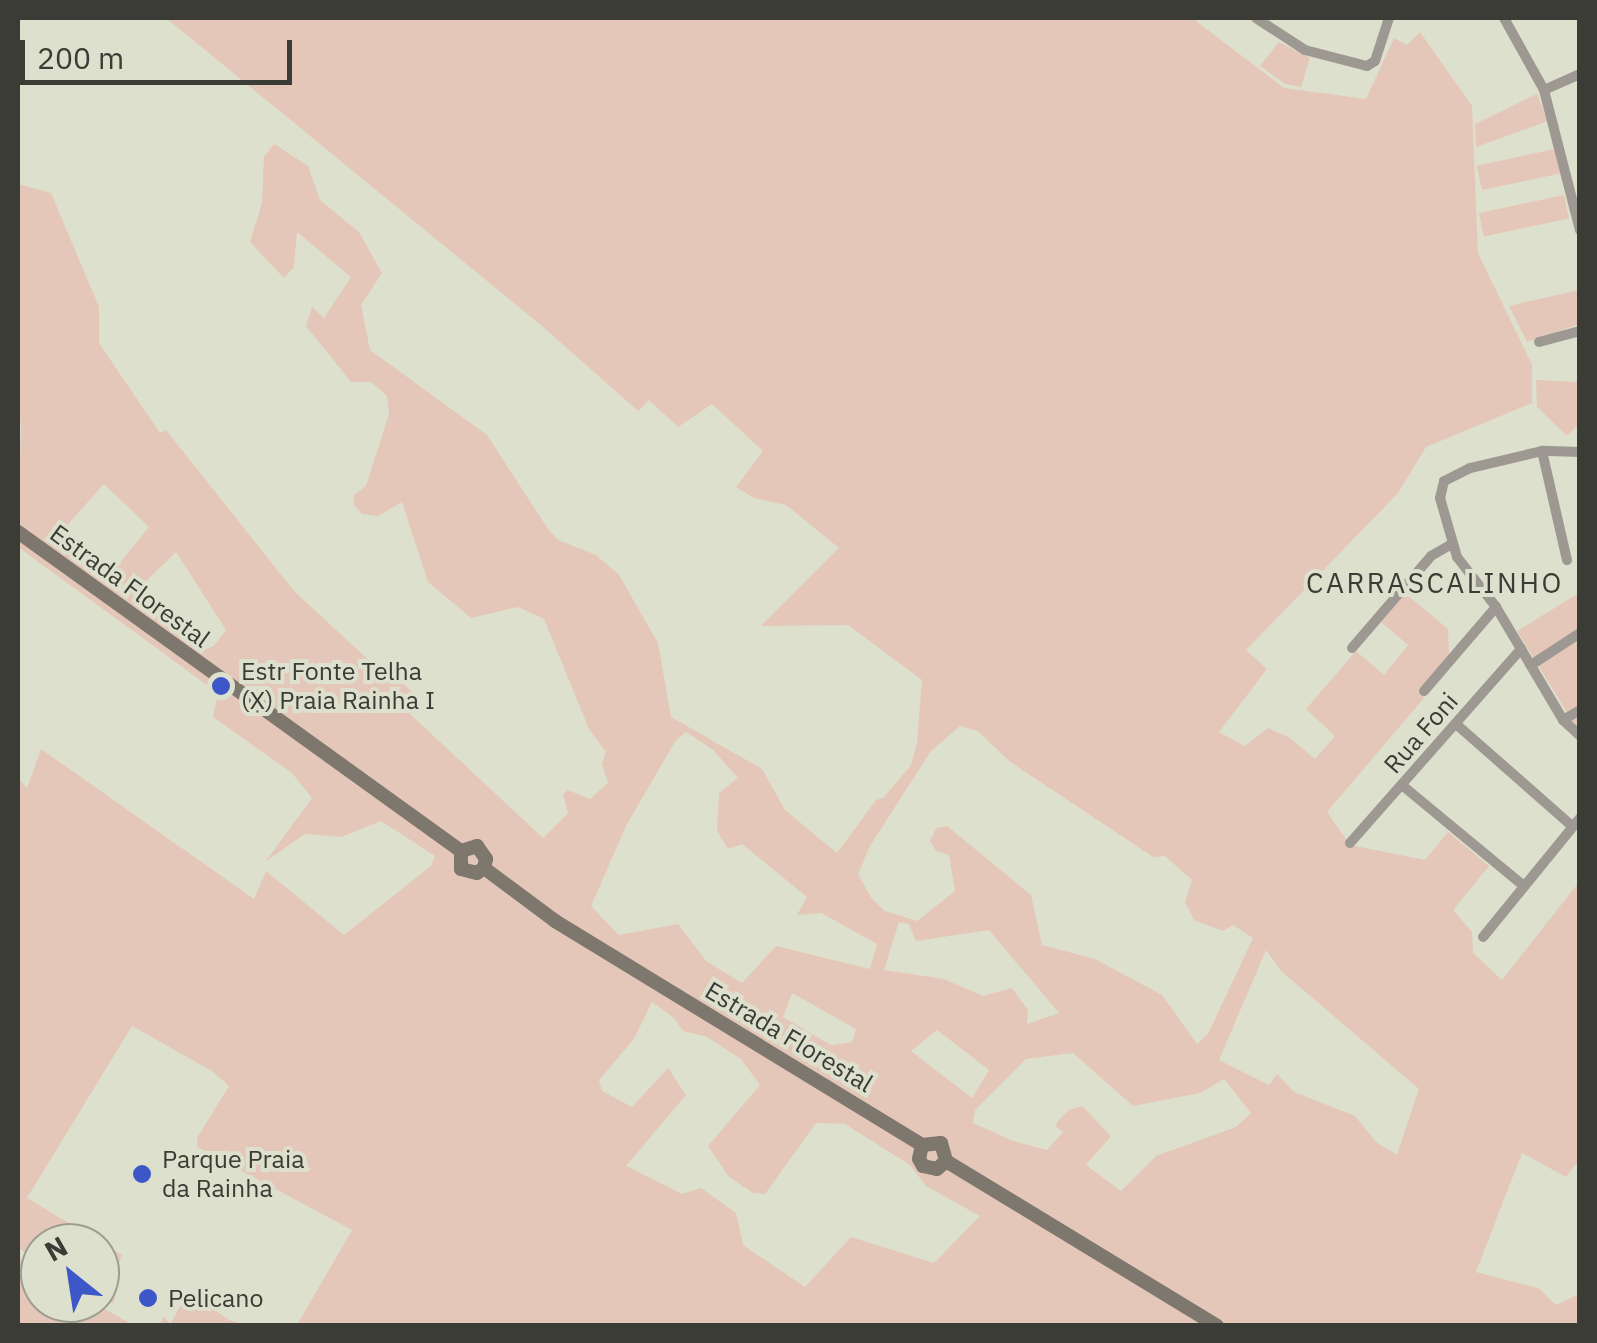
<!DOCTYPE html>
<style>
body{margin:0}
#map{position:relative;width:1597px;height:1343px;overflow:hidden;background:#dee0ce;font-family:"IBM Plex Sans",sans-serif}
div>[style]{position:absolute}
.green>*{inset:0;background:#e4c7b8;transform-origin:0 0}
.street>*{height:10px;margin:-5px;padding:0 5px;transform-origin:5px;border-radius:5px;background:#9d9992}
.secondary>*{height:14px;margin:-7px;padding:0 7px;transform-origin:7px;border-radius:7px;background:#7d776e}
.dots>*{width:28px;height:28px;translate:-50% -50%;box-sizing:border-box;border:5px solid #dee0ce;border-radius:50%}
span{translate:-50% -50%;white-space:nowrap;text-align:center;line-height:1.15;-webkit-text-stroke:8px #dee0ce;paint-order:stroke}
.street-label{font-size:25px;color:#3b3c35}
.poi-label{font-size:25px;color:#3b3c35}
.left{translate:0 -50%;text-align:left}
.neighbourhood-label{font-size:28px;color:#3b3c35;letter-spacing:2.5px}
.frame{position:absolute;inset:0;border:20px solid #3b3c35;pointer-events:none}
.north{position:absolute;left:20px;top:1223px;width:100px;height:100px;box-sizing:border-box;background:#dee0ce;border:2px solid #9d9e91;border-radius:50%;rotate:330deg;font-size:28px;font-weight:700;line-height:40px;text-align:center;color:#3b3c35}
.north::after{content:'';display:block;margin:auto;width:35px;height:45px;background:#3d57c9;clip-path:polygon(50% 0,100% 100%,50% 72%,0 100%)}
.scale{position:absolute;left:20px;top:40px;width:272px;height:45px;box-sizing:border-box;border:5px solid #3b3c35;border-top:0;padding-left:12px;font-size:30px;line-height:35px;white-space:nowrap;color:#3b3c35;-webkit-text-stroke:8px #dee0ce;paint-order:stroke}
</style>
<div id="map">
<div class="green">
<i style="clip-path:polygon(evenodd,166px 18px,1192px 18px,1284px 88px,1366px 99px,1394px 38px,1407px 45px,1420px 32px,1472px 106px,1478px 253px,1532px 365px,1532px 403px,1426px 447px,1398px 493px,1246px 650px,1267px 669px,1219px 732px,1245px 746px,1268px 728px,1290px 738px,1315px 759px,1335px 736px,1306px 709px,1356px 651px,1384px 675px,1408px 645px,1381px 622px,1405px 593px,1448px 629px,1449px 656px,1419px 689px,1424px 698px,1327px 812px,1350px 845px,1425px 860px,1448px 832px,1489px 866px,1453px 910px,1472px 932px,1473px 953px,1502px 980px,1579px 882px,1579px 1160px,1566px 1177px,1522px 1153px,1476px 1272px,1538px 1288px,1556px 1305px,1579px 1294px,1579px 1325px,297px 1325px,352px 1230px,197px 1147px,197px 1138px,229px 1086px,212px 1071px,132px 1026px,27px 1198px,122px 1255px,109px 1290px,116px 1295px,113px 1304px,100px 1297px,100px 1243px,40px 1243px,40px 1261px,18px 1248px,18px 778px,27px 788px,41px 749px,254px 899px,266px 871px,344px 935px,431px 866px,435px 856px,381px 821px,341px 837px,305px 834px,266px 861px,312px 798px,292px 773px,213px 717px,218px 693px,18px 547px,21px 423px,18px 419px,18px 184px,51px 193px,99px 307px,99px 343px,160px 433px,166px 430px,294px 591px,388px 678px,402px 681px,416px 698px,410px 714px,543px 838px,568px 813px,563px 794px,568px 790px,590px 799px,608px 783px,602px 764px,606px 752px,589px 729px,544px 619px,518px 607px,471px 618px,428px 582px,402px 502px,378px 516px,362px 514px,354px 505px,354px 495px,366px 486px,389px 414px,387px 396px,371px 382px,351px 382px,306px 326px,312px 307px,324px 318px,351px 277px,297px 232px,294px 267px,284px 278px,250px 242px,262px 203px,264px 157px,274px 144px,308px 166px,320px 200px,359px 232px,382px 273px,361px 305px,370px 350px,487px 435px,548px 529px,558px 540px,596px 555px,619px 575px,658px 643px,671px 717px,762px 769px,785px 810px,837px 853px,876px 800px,883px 798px,911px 765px,917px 742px,922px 680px,848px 625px,761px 626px,839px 548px,786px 505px,754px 498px,736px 487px,763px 451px,712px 404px,678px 427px,649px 400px,638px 411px,542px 326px,166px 18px,104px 484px,149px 527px,105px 581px,86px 568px,84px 558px,55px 539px,104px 484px,166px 18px,176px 552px,226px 630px,214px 646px,202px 650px,134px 593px,176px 552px,166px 18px,960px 726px,978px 731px,1009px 761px,1153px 857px,1165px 856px,1192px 880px,1185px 902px,1194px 920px,1223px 931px,1233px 925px,1253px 938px,1208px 1034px,1197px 1044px,1162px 995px,1095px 959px,1042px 945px,1031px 895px,947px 826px,936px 828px,930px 841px,936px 851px,949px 855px,955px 891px,917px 921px,885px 911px,872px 899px,858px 874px,870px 846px,931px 751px,960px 726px,166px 18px,686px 732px,712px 749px,738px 778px,719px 793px,717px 831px,728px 849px,742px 844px,807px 897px,797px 915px,821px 913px,877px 944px,870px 969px,776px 946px,742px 983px,706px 961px,678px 924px,619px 935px,591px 906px,626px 826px,676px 740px,686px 732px,166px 18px,899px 922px,909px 924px,916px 941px,989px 930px,1059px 1013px,1027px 1024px,1028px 1010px,1012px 988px,983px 996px,944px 979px,884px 970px,899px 922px,166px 18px,1266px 950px,1281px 971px,1419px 1089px,1397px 1155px,1376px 1142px,1355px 1116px,1294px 1092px,1277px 1074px,1269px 1085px,1219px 1060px,1266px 950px,166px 18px,792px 993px,856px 1029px,852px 1042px,831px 1045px,783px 1017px,792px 993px,166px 18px,652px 1002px,674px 1018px,683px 1031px,707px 1037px,741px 1059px,760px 1085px,708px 1146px,729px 1177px,753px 1193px,765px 1194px,816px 1123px,845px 1124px,910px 1165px,926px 1186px,980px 1216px,934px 1263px,851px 1237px,805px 1287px,743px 1245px,736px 1213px,701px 1188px,682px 1194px,626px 1166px,686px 1095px,668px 1068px,632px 1107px,602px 1091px,599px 1080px,634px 1039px,652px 1002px,166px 18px,937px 1030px,989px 1070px,972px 1098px,911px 1051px,937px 1030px,166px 18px,1073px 1053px,1133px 1106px,1200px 1093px,1224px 1079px,1251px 1113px,1236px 1127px,1156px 1156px,1121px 1191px,1086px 1165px,1111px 1136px,1082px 1106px,1069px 1110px,1059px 1120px,1055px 1126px,1063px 1132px,1047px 1150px,1013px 1141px,973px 1123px,975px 1110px,1026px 1059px,1073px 1053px)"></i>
<i style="clip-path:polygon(1279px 42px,1310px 58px,1301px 87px,1285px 84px,1260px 66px)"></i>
<i style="clip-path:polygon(1537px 94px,1548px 121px,1476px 147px,1475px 124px)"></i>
<i style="left:1555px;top:149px;width:25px;height:80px;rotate:78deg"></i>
<i style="left:1564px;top:195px;width:24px;height:87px;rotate:78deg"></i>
<i style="clip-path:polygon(1579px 290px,1579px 324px,1527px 342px,1509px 306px)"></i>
<i style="clip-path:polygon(1536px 380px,1579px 382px,1579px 424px,1567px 436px,1537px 407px)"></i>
<i style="clip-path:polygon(1579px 593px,1579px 732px,1517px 631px)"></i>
<i style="clip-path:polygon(18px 1258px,40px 1271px,40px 1303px,94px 1303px,133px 1325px,18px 1325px)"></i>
<i style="clip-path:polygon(188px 1293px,230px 1320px,246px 1325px,159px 1325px,164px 1316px,170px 1324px)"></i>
</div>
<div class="street">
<i style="left:1256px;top:18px;width:59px;rotate:33.1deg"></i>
<i style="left:1305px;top:50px;width:64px;rotate:14.5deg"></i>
<i style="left:1367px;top:66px;width:9px;rotate:-32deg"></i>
<i style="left:1375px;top:61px;width:45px;rotate:-72deg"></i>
<i style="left:1504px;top:18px;width:82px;rotate:60.9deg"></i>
<i style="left:1544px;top:90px;width:145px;rotate:75.6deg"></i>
<i style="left:1544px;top:90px;width:39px;rotate:-24deg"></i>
<i style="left:1539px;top:342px;width:42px;rotate:-15deg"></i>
<i style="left:1542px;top:451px;width:112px;rotate:77.1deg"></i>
<i style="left:1580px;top:452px;width:38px;rotate:-178deg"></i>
<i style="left:1542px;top:451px;width:74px;rotate:166.7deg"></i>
<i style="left:1470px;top:468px;width:29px;rotate:153deg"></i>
<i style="left:1444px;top:481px;width:17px;rotate:103deg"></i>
<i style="left:1440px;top:498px;width:61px;rotate:73.9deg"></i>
<i style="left:1457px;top:557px;width:63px;rotate:52deg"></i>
<i style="left:1496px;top:607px;width:131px;rotate:59.3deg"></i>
<i style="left:1563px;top:720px;width:23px;rotate:43deg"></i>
<i style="left:1352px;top:648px;width:121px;rotate:-49.3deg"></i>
<i style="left:1431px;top:556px;width:22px;rotate:-30deg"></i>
<i style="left:1531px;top:665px;width:59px;rotate:-33.1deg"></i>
<i style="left:1424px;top:691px;width:111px;rotate:-49.4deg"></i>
<i style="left:1563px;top:720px;width:20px;rotate:-30deg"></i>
<i style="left:1456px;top:724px;width:154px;rotate:41.3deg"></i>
<i style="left:1403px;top:786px;width:157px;rotate:39.6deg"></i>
<i style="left:1350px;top:843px;width:259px;rotate:-48.6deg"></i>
<i style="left:1483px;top:937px;width:154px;rotate:-50.8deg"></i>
</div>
<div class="secondary">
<i style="left:18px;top:532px;width:546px;rotate:35.76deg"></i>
<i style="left:461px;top:851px;width:18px;rotate:90deg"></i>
<i style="left:461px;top:869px;width:16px;rotate:14deg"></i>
<i style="left:477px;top:873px;width:9px;rotate:-36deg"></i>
<i style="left:461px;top:851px;width:17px;rotate:-17deg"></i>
<i style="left:477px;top:846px;width:16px;rotate:55deg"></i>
<i style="left:486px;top:859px;width:9px;rotate:103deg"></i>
<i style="left:484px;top:868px;width:89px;rotate:36.7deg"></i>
<i style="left:555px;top:921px;width:430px;rotate:31.4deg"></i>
<i style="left:922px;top:1145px;width:14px;rotate:102deg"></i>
<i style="left:919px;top:1159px;width:8px;rotate:60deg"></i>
<i style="left:923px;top:1166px;width:14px;rotate:12deg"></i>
<i style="left:937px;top:1169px;width:12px;rotate:-42deg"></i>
<i style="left:922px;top:1145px;width:19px;rotate:-6deg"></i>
<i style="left:941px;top:1143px;width:19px;rotate:74deg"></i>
<i style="left:946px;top:1161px;width:317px;rotate:31.3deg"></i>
</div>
<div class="dots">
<i style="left:221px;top:686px;background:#3d57c9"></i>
<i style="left:142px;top:1174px;background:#3d57c9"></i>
<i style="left:148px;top:1298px;background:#3d57c9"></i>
</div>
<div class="street-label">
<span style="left:130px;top:586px;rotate:36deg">Estrada Florestal</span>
<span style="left:1421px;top:733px;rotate:-49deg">Rua Foni</span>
<span style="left:789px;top:1037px;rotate:31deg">Estrada Florestal</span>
</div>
<div class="poi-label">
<span class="left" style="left:241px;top:686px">Estr Fonte Telha<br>(X) Praia Rainha I</span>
<span class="left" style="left:162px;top:1174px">Parque Praia<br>da Rainha</span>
<span class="left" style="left:168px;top:1298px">Pelicano</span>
</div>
<div class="neighbourhood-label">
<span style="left:1435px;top:583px">CARRASCALINHO</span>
</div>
<div class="frame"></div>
<div class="north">N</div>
<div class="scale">200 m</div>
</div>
